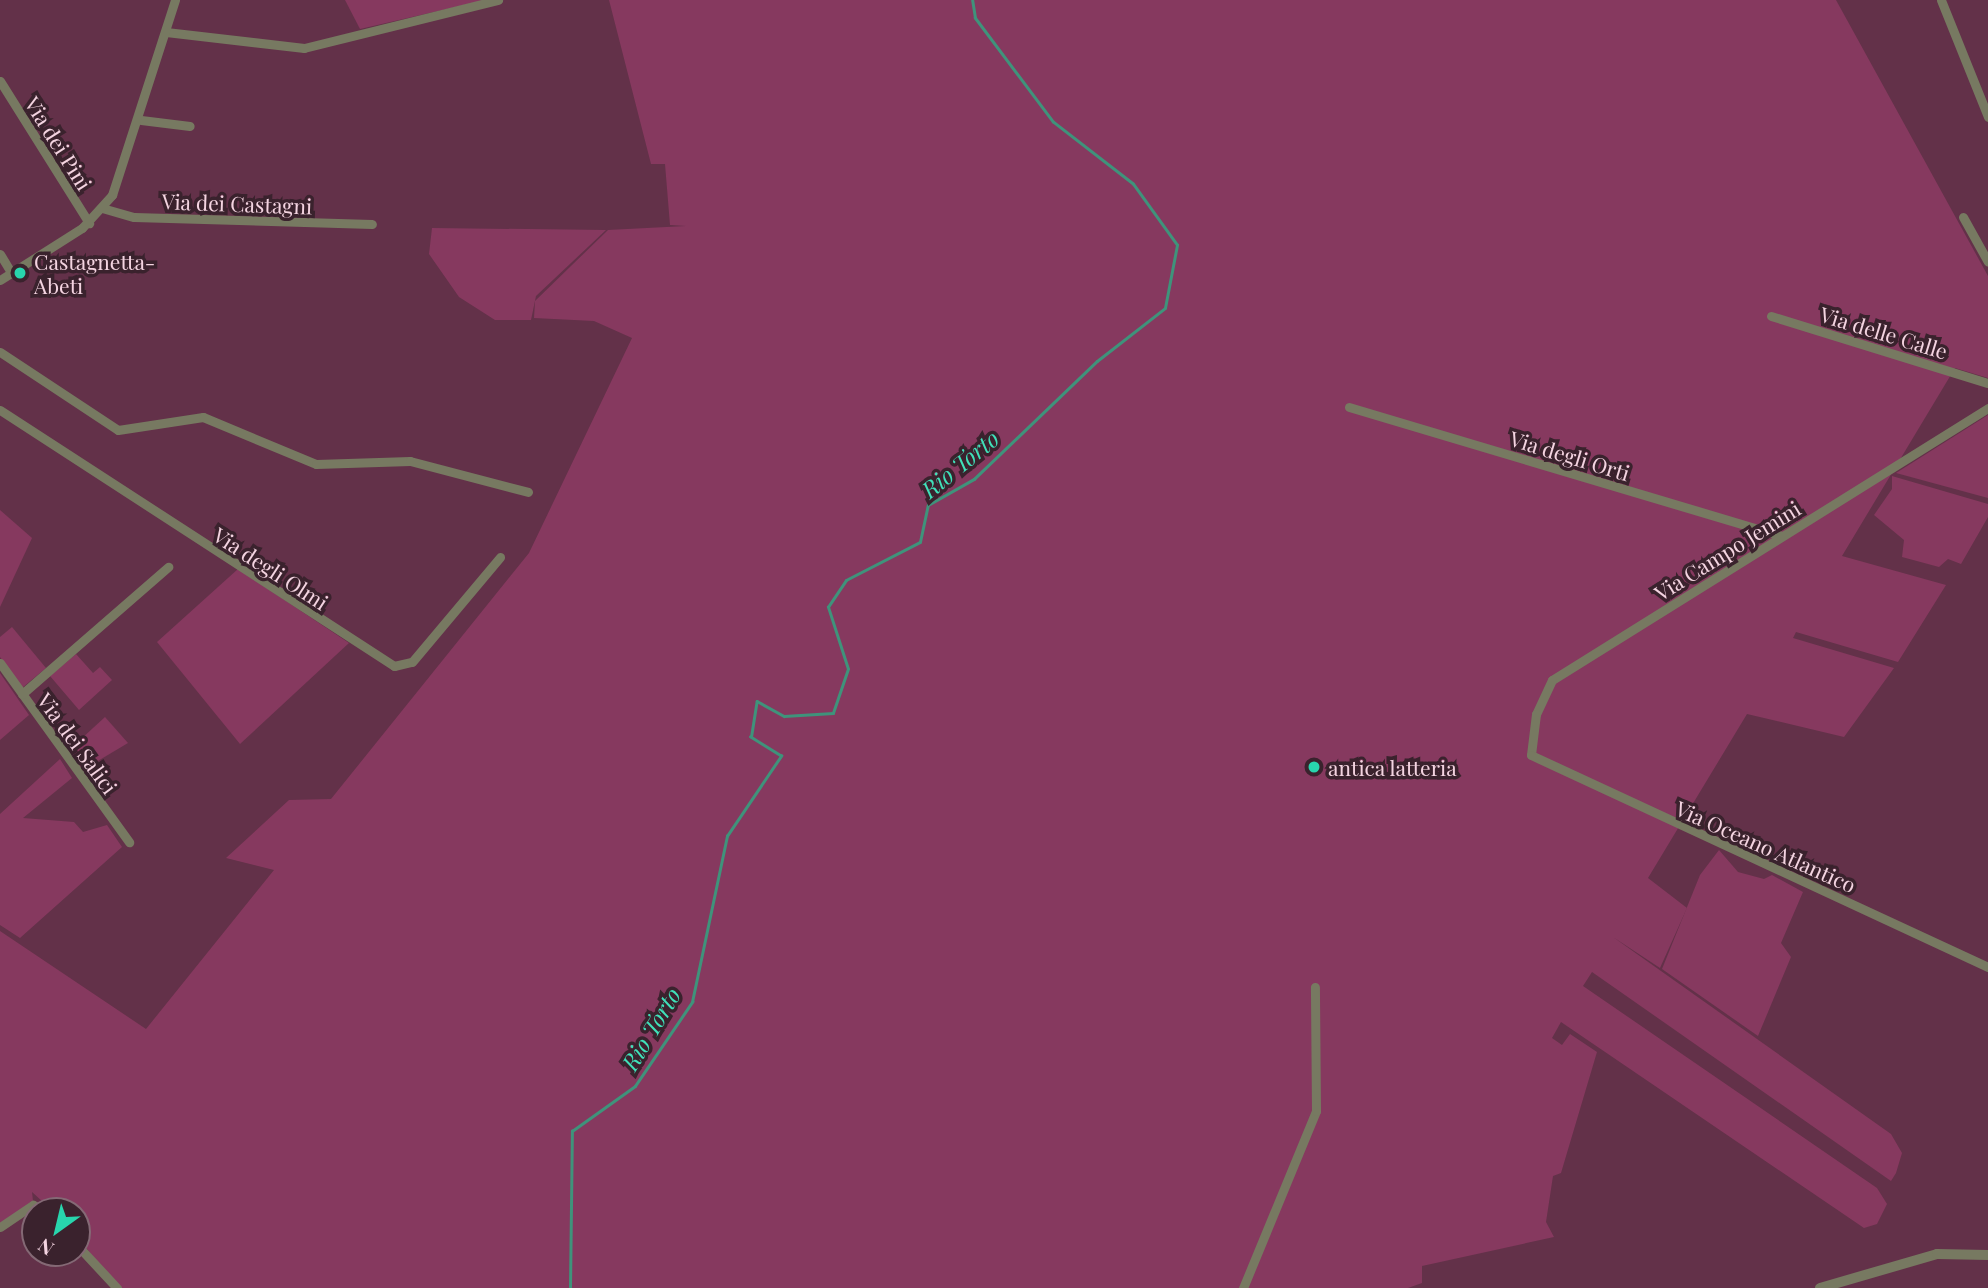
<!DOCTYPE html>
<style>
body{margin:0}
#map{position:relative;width:1988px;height:1288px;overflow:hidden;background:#633149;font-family:"Playfair Display",serif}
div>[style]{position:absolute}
.green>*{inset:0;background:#86395f}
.stream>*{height:2.5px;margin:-1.25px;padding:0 1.25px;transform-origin:1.25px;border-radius:1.25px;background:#3f937b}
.minor>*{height:9px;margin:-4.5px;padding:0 4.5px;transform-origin:4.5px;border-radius:4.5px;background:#777961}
.tertiary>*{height:10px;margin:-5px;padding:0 5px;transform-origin:5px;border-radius:5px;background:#777961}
.dots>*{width:19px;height:19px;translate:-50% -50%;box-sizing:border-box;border:4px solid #3a222d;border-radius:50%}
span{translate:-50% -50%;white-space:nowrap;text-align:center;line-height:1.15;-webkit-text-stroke:7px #3a222d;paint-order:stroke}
.street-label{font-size:21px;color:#f4d4e1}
.poi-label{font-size:21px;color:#f4d4e1}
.left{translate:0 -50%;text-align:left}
.water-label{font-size:23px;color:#40e1b9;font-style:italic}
.north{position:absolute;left:21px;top:1197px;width:70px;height:70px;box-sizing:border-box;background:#3a222d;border:2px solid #846975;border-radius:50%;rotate:214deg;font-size:19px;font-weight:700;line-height:28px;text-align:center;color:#f4d4e1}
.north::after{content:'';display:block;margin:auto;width:24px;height:32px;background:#28d5ad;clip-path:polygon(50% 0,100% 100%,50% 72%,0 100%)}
</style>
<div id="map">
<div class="green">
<i style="clip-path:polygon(345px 0,486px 0,360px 29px)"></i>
<i style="clip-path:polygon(609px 0,1836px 0,1988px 276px,1988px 378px,1955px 368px,1842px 556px,1946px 585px,1898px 662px,1796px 632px,1793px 638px,1894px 668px,1844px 737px,1747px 714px,1648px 878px,1687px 908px,1660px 968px,1613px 937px,1891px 1134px,1902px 1153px,1896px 1173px,1891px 1181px,1592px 972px,1583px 986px,1877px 1188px,1887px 1204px,1877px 1224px,1864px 1228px,1561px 1022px,1552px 1038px,1562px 1045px,1570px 1034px,1597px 1052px,1561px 1173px,1553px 1176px,1546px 1222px,1554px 1237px,1422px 1266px,1422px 1283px,1408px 1288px,117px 1288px,77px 1236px,77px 1211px,53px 1211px,32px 1192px,33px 1201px,0 1224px,0 931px,146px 1029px,274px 870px,226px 858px,289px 800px,331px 799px,529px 553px,632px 338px,594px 321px,534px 318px,535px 301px,608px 230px,686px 226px,670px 225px,665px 164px,651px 164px)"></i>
<i style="clip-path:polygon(432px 228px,606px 230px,536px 296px,531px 320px,495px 320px,459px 297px,429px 254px)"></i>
<i style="clip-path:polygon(1988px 415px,1988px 498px,1896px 473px)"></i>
<i style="clip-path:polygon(1892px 476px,1988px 504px,1988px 517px,1961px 564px,1948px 559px,1939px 567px,1902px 557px,1904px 540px,1874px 515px,1892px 489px)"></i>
<i style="clip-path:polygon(0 510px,32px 538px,0 607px)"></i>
<i style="clip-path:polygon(238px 569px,349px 643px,240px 744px,157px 642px)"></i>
<i style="clip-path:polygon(12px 627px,46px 668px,22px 688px,0 657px,0 637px)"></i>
<i style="clip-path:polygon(76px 654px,93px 673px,100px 667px,112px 680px,79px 710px,50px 676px)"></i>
<i style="clip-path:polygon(0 673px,29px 715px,0 740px)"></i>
<i style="clip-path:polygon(105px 717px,128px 743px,81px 771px,68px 751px)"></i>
<i style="clip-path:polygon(60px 759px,72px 778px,23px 818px,74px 822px,83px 832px,107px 825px,122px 847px,20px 938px,0 925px,0 814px)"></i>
<i style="clip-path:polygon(1719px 850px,1738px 872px,1764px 879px,1772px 875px,1803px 892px,1781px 943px,1791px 957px,1758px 1036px,1662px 969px,1700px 875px)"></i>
</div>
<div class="stream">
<i style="left:570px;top:1288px;width:157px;rotate:-89.3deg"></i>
<i style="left:572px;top:1131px;width:77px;rotate:-35.5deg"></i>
<i style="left:635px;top:1086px;width:102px;rotate:-55.8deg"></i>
<i style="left:692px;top:1002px;width:170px;rotate:-78.1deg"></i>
<i style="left:727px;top:836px;width:97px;rotate:-56deg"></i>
<i style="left:781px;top:756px;width:36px;rotate:-148deg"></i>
<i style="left:751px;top:737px;width:36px;rotate:-81deg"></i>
<i style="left:757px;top:701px;width:31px;rotate:29deg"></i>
<i style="left:784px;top:716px;width:49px;rotate:-3.5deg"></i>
<i style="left:833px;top:713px;width:46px;rotate:-71.2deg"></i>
<i style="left:848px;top:669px;width:65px;rotate:-107.9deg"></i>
<i style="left:828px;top:607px;width:32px;rotate:-56deg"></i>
<i style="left:846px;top:580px;width:83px;rotate:-27.2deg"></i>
<i style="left:920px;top:542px;width:38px;rotate:-78deg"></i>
<i style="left:928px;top:505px;width:53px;rotate:-29.5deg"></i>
<i style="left:974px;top:479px;width:170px;rotate:-43.8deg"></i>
<i style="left:1097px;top:361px;width:86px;rotate:-37.9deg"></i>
<i style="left:1165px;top:308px;width:64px;rotate:-79.2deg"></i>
<i style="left:1177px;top:245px;width:75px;rotate:-125.8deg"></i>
<i style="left:1133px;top:184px;width:101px;rotate:-142.2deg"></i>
<i style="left:1053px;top:122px;width:130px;rotate:-126.9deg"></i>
<i style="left:975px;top:18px;width:18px;rotate:-99deg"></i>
</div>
<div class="minor">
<i style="left:1941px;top:0;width:126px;rotate:68.1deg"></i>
<i style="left:166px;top:32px;width:139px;rotate:6.6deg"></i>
<i style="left:304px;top:48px;width:200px;rotate:-13.9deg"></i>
<i style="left:0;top:81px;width:168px;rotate:57.9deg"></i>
<i style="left:141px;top:120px;width:49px;rotate:7deg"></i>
<i style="left:102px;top:208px;width:33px;rotate:16deg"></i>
<i style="left:134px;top:217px;width:238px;rotate:1.7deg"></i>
<i style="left:1963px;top:217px;width:51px;rotate:60.9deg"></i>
<i style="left:0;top:254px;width:21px;rotate:59deg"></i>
<i style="left:0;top:280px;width:97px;rotate:-32.4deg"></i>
<i style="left:82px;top:228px;width:45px;rotate:-47.7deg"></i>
<i style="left:112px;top:195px;width:205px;rotate:-72.1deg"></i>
<i style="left:1771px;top:316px;width:227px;rotate:17.2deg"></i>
<i style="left:0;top:352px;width:141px;rotate:33.5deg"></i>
<i style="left:118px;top:430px;width:86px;rotate:-8.7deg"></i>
<i style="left:203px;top:417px;width:122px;rotate:22.6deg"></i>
<i style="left:316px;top:464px;width:94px;rotate:-1.8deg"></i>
<i style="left:410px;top:461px;width:122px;rotate:14.7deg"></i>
<i style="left:1349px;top:407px;width:452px;rotate:16.6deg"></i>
<i style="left:1988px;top:408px;width:514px;rotate:148.04deg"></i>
<i style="left:1552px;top:680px;width:38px;rotate:115deg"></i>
<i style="left:1536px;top:714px;width:41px;rotate:97deg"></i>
<i style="left:1531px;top:755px;width:504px;rotate:24.89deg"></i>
<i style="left:0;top:410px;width:470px;rotate:33deg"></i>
<i style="left:394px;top:666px;width:18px;rotate:-13deg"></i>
<i style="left:412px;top:662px;width:137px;rotate:-50deg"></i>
<i style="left:0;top:663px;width:221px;rotate:54.2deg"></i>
<i style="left:22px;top:694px;width:194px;rotate:-41deg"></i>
<i style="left:0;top:1227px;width:40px;rotate:-34deg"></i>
<i style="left:33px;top:1205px;width:13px;rotate:27deg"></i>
<i style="left:77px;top:1245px;width:59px;rotate:47.1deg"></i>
<i style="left:1243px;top:1288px;width:191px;rotate:-67.6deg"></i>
<i style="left:1316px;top:1111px;width:124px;rotate:-90.5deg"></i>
</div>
<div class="tertiary">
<i style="left:1820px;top:1288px;width:122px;rotate:-16.2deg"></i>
<i style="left:1937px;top:1254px;width:51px;rotate:1.1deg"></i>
</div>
<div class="dots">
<i style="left:20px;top:273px;background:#28d5ad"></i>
<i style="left:1314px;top:767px;background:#28d5ad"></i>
</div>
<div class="street-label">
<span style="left:59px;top:143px;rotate:58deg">Via dei Pini</span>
<span style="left:237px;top:203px;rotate:2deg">Via dei Castagni</span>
<span style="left:1884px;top:332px;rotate:17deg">Via delle Calle</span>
<span style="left:1570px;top:455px;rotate:17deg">Via degli Orti</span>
<span style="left:1727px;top:550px;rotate:-32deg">Via Campo Jemini</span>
<span style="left:271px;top:568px;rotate:33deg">Via degli Olmi</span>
<span style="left:78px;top:743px;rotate:54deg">Via dei Salici</span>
<span style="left:1766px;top:846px;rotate:24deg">Via Oceano Atlantico</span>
</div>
<div class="poi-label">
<span class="left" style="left:34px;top:273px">Castagnetta-<br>Abeti</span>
<span class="left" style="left:1328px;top:767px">antica latteria</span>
</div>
<div class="water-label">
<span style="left:960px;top:464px;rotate:-39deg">Rio Torto</span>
<span style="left:651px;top:1029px;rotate:-59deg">Rio Torto</span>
</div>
<div class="north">N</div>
</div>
